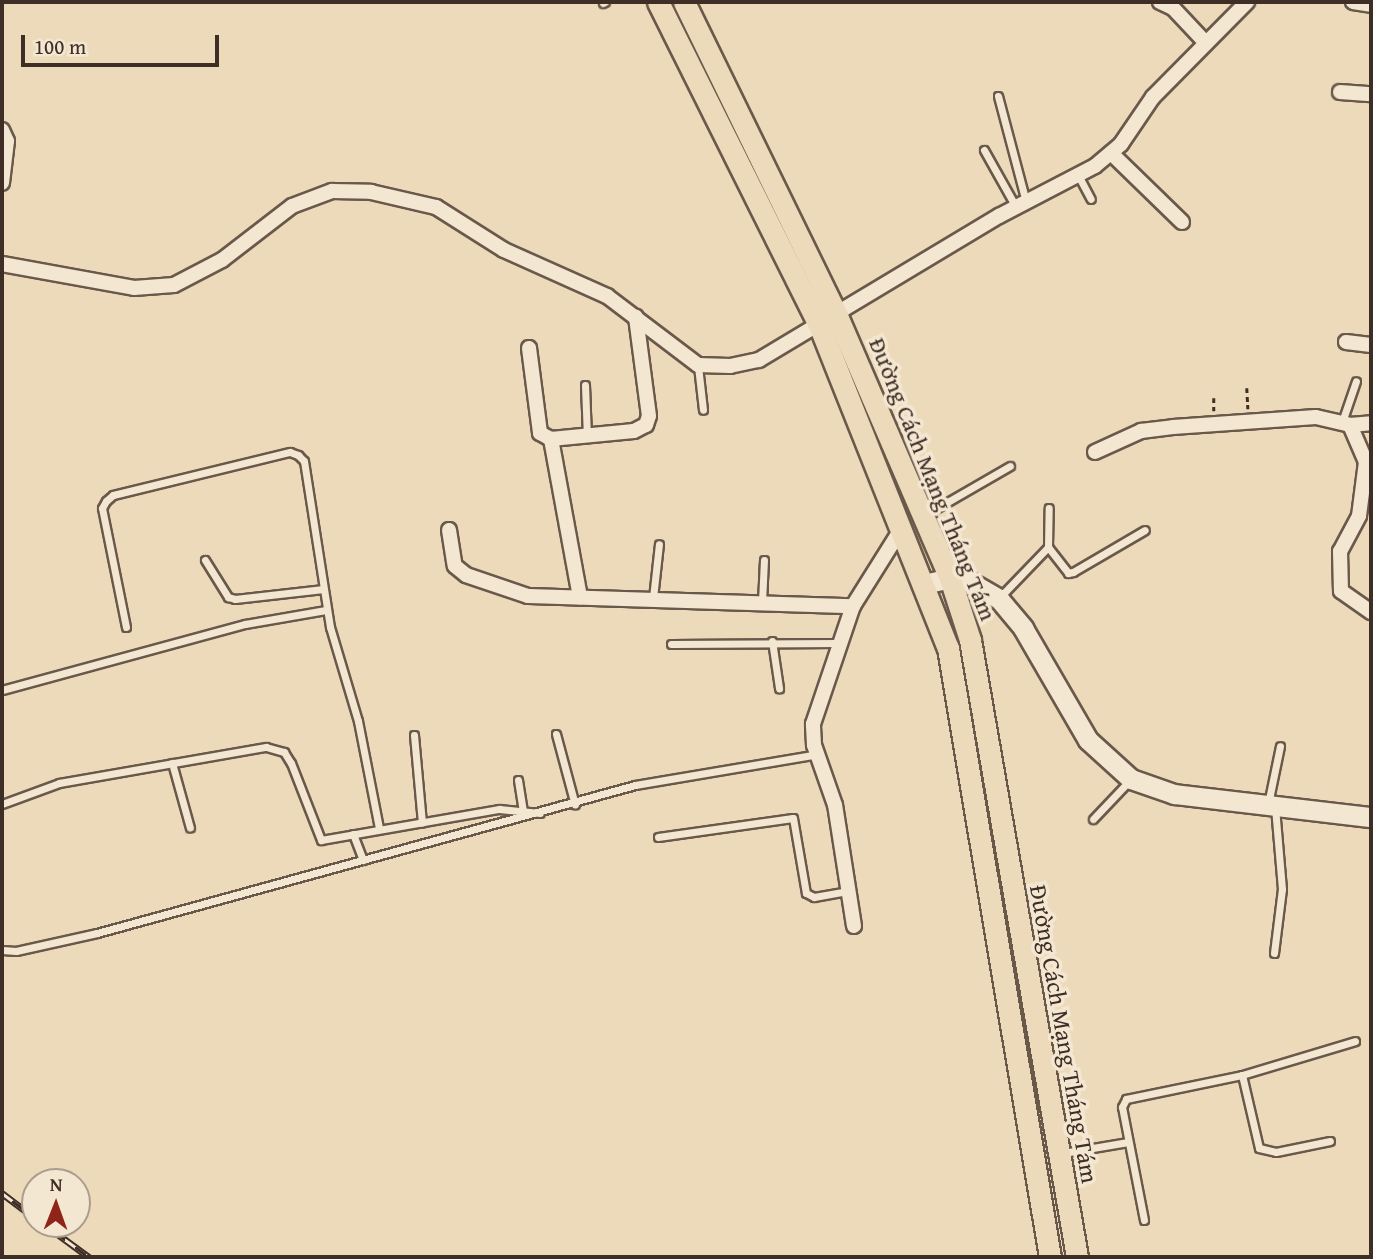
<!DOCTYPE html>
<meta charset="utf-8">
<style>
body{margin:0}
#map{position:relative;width:1373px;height:1259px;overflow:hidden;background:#ecdaba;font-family:"Gentium Book Plus",serif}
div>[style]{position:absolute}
.path>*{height:2.5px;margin-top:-1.25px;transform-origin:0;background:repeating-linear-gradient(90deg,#3f2e26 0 5px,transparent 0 8.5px)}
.roads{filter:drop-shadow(2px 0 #6a594b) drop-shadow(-2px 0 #6a594b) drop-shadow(0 2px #6a594b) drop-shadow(0 -2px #6a594b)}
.lane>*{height:7px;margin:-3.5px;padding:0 3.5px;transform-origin:3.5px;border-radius:3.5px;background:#f3e7d2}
.street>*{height:14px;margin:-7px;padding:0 7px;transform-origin:7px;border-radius:7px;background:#f3e7d2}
.secondary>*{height:19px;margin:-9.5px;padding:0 9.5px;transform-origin:9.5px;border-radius:9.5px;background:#f3e7d2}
.primary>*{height:21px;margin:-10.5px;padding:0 10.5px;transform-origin:10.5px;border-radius:10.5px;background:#ecdaba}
.rail>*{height:7px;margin-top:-3.5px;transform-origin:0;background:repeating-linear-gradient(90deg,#f3e7d2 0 13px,#3f2e26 0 26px);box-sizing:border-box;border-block:2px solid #3f2e26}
span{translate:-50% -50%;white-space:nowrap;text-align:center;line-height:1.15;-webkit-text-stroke:7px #f3e7d2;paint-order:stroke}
.street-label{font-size:24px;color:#3f2e26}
.frame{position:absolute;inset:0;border:4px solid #3f2e26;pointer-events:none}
.north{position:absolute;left:21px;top:1168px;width:70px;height:70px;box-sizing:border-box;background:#f3e7d2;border:2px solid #ab9d8d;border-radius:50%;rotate:1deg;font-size:19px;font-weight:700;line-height:28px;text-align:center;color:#3f2e26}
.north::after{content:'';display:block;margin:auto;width:24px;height:32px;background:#8f2418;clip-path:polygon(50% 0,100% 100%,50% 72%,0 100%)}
.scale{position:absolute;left:21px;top:35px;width:198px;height:32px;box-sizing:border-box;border:4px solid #3f2e26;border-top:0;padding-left:9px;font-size:21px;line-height:24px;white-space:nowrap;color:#3f2e26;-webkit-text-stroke:5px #f3e7d2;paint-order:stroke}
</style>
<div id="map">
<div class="path">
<i style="left:1370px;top:158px;width:2px;rotate:-63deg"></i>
<i style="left:1247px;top:388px;width:21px;rotate:87deg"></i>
<i style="left:1214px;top:398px;width:13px;rotate:90deg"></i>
</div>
<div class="roads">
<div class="lane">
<i style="left:603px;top:3px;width:2px;rotate:-27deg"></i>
<i style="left:998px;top:96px;width:110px;rotate:75.2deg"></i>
<i style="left:984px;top:150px;width:65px;rotate:60.7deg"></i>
<i style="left:1078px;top:175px;width:27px;rotate:62deg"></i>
<i style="left:698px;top:366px;width:44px;rotate:83.5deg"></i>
<i style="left:585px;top:385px;width:51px;rotate:87.8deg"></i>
<i style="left:1342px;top:422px;width:43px;rotate:-71.1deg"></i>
<i style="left:925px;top:515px;width:98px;rotate:-30deg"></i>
<i style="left:1048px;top:547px;width:33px;rotate:52deg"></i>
<i style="left:1068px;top:573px;width:5px;rotate:-11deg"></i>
<i style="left:1073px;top:572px;width:83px;rotate:-30.3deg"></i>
<i style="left:205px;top:560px;width:44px;rotate:58.1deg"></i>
<i style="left:228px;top:597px;width:7px;rotate:16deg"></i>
<i style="left:235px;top:599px;width:89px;rotate:-6.5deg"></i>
<i style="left:653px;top:598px;width:54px;rotate:-83.7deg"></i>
<i style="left:999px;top:598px;width:71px;rotate:-46.1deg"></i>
<i style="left:1048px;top:547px;width:39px;rotate:-89deg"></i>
<i style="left:762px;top:602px;width:42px;rotate:-87.3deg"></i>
<i style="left:126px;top:627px;width:121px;rotate:-101.4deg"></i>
<i style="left:102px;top:508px;width:8px;rotate:-60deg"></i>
<i style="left:106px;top:501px;width:9px;rotate:-41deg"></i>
<i style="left:113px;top:495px;width:182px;rotate:-13.7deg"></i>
<i style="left:290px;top:452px;width:9px;rotate:21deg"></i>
<i style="left:298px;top:455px;width:8px;rotate:45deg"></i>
<i style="left:304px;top:461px;width:168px;rotate:81.1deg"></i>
<i style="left:330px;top:627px;width:98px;rotate:73.4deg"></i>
<i style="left:358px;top:721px;width:109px;rotate:78.9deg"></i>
<i style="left:772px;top:641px;width:48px;rotate:81.5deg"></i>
<i style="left:671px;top:644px;width:168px;rotate:-0.3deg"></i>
<i style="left:2px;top:690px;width:252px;rotate:-15.2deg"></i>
<i style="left:245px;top:624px;width:82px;rotate:-9.8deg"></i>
<i style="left:556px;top:734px;width:73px;rotate:75deg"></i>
<i style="left:414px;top:735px;width:88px;rotate:84.8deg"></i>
<i style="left:172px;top:763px;width:67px;rotate:74.5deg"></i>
<i style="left:518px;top:780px;width:30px;rotate:81deg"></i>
<i style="left:2px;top:804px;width:61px;rotate:-20.2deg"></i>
<i style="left:59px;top:783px;width:210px;rotate:-9.9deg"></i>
<i style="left:266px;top:747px;width:19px;rotate:16deg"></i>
<i style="left:284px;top:752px;width:13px;rotate:58deg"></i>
<i style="left:291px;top:763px;width:83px;rotate:68.7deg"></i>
<i style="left:321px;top:840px;width:181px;rotate:-9.9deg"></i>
<i style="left:499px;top:809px;width:41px;rotate:5.6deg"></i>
<i style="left:1268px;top:804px;width:59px;rotate:-78.3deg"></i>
<i style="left:1093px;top:819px;width:54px;rotate:-46.5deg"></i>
<i style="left:353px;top:834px;width:28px;rotate:69deg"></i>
<i style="left:658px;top:837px;width:136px;rotate:-8deg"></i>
<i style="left:793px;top:818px;width:76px;rotate:80.2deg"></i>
<i style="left:806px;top:893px;width:9px;rotate:27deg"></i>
<i style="left:814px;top:897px;width:35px;rotate:-10deg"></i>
<i style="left:2px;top:950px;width:14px;rotate:4deg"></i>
<i style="left:16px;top:951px;width:83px;rotate:-12.5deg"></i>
<i style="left:97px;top:933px;width:558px;rotate:-15.38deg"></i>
<i style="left:635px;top:785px;width:186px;rotate:-9.6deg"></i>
<i style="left:1274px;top:953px;width:64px;rotate:-82.9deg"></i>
<i style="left:1282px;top:889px;width:82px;rotate:-94.9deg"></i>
<i style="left:1242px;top:1075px;width:75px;rotate:76.9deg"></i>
<i style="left:1259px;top:1148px;width:17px;rotate:13deg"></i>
<i style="left:1276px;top:1152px;width:55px;rotate:-11.5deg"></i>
<i style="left:1063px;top:1153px;width:66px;rotate:-9.6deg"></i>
<i style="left:1144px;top:1220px;width:115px;rotate:-101deg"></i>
<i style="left:1122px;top:1107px;width:9px;rotate:-63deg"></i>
<i style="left:1126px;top:1099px;width:118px;rotate:-11.7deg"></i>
<i style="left:1242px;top:1075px;width:118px;rotate:-16.7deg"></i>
</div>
<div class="street">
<i style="left:1160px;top:2px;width:14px;rotate:25deg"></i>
<i style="left:1173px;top:8px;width:48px;rotate:46.7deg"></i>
<i style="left:1353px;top:2px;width:18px;rotate:9deg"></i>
<i style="left:1340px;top:92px;width:31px;rotate:4deg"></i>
<i style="left:2px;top:130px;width:12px;rotate:66deg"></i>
<i style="left:7px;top:141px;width:42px;rotate:96.8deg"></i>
<i style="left:1111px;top:153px;width:99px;rotate:44.2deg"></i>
<i style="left:2px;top:264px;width:134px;rotate:10.3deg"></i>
<i style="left:134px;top:288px;width:40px;rotate:-4.3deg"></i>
<i style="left:174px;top:285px;width:54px;rotate:-27.5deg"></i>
<i style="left:222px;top:260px;width:88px;rotate:-37.6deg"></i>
<i style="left:292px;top:206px;width:43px;rotate:-20.6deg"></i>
<i style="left:332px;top:191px;width:39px;rotate:1deg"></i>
<i style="left:371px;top:192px;width:67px;rotate:13deg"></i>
<i style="left:436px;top:207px;width:80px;rotate:32.3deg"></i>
<i style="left:504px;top:250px;width:113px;rotate:24.1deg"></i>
<i style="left:607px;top:296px;width:114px;rotate:37.2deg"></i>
<i style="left:698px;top:365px;width:32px;rotate:2deg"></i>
<i style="left:730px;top:366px;width:30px;rotate:-12deg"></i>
<i style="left:759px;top:360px;width:280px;rotate:-31deg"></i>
<i style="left:999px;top:216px;width:108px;rotate:-27.5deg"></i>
<i style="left:1095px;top:166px;width:34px;rotate:-40deg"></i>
<i style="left:1121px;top:144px;width:57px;rotate:-55.8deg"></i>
<i style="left:1153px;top:97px;width:134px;rotate:-45.3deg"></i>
<i style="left:1346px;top:342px;width:25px;rotate:7deg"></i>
<i style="left:529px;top:348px;width:86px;rotate:82.6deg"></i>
<i style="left:540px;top:433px;width:13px;rotate:29deg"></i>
<i style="left:551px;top:439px;width:83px;rotate:-5.5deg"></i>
<i style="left:634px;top:431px;width:13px;rotate:-27deg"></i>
<i style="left:646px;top:425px;width:9px;rotate:-72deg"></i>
<i style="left:649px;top:416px;width:100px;rotate:-97.5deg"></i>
<i style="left:1350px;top:425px;width:40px;rotate:66.6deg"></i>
<i style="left:1366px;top:462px;width:54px;rotate:97.4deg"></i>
<i style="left:1359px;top:516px;width:40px;rotate:118deg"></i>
<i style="left:1340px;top:551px;width:40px;rotate:88.6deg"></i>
<i style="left:1341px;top:591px;width:37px;rotate:35deg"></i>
<i style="left:551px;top:439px;width:161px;rotate:79.6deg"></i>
<i style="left:1095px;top:452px;width:51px;rotate:-24.5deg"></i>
<i style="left:1141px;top:431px;width:32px;rotate:-7deg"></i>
<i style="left:1173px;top:427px;width:143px;rotate:-4deg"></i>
<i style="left:1316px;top:417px;width:35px;rotate:13deg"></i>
<i style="left:1350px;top:425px;width:21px;rotate:-5deg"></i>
<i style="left:449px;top:530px;width:36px;rotate:81deg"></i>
<i style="left:455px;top:566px;width:14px;rotate:39deg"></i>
<i style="left:466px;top:575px;width:65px;rotate:18.7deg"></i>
<i style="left:528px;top:596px;width:325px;rotate:1.8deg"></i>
<i style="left:854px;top:926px;width:122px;rotate:-98.9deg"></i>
<i style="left:835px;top:805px;width:64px;rotate:-109.3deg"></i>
<i style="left:814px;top:745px;width:21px;rotate:-93deg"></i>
<i style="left:813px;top:724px;width:125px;rotate:-71.3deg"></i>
<i style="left:853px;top:606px;width:92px;rotate:-57.9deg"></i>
</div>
<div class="secondary">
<i style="left:924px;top:584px;width:27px;rotate:-13deg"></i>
<i style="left:950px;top:578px;width:18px;rotate:9deg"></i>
<i style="left:968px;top:581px;width:36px;rotate:30deg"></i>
<i style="left:999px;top:599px;width:38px;rotate:50deg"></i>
<i style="left:1023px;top:628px;width:129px;rotate:59.9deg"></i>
<i style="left:1088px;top:740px;width:58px;rotate:42.2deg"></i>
<i style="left:1131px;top:779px;width:46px;rotate:19.2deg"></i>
<i style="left:1174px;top:794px;width:198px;rotate:6.7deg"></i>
</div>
<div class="primary">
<i style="left:658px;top:2px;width:363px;rotate:63.5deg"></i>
<i style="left:820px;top:327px;width:346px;rotate:68.3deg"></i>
<i style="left:948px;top:648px;width:617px;rotate:80.49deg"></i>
<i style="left:684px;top:2px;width:349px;rotate:64deg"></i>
<i style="left:837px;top:316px;width:285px;rotate:66.7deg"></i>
<i style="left:950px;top:578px;width:65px;rotate:72.1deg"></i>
<i style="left:970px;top:640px;width:626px;rotate:80.16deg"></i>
</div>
</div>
<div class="rail">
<i style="left:2px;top:1193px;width:41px;rotate:37.1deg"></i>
<i style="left:44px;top:1224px;width:56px;rotate:36.3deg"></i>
</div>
<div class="street-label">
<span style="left:933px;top:479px;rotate:68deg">Đường Cách Mạng Tháng Tám</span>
<span style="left:1064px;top:1034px;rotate:80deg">Đường Cách Mạng Tháng Tám</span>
</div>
<div class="frame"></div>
<div class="north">N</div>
<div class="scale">100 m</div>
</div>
